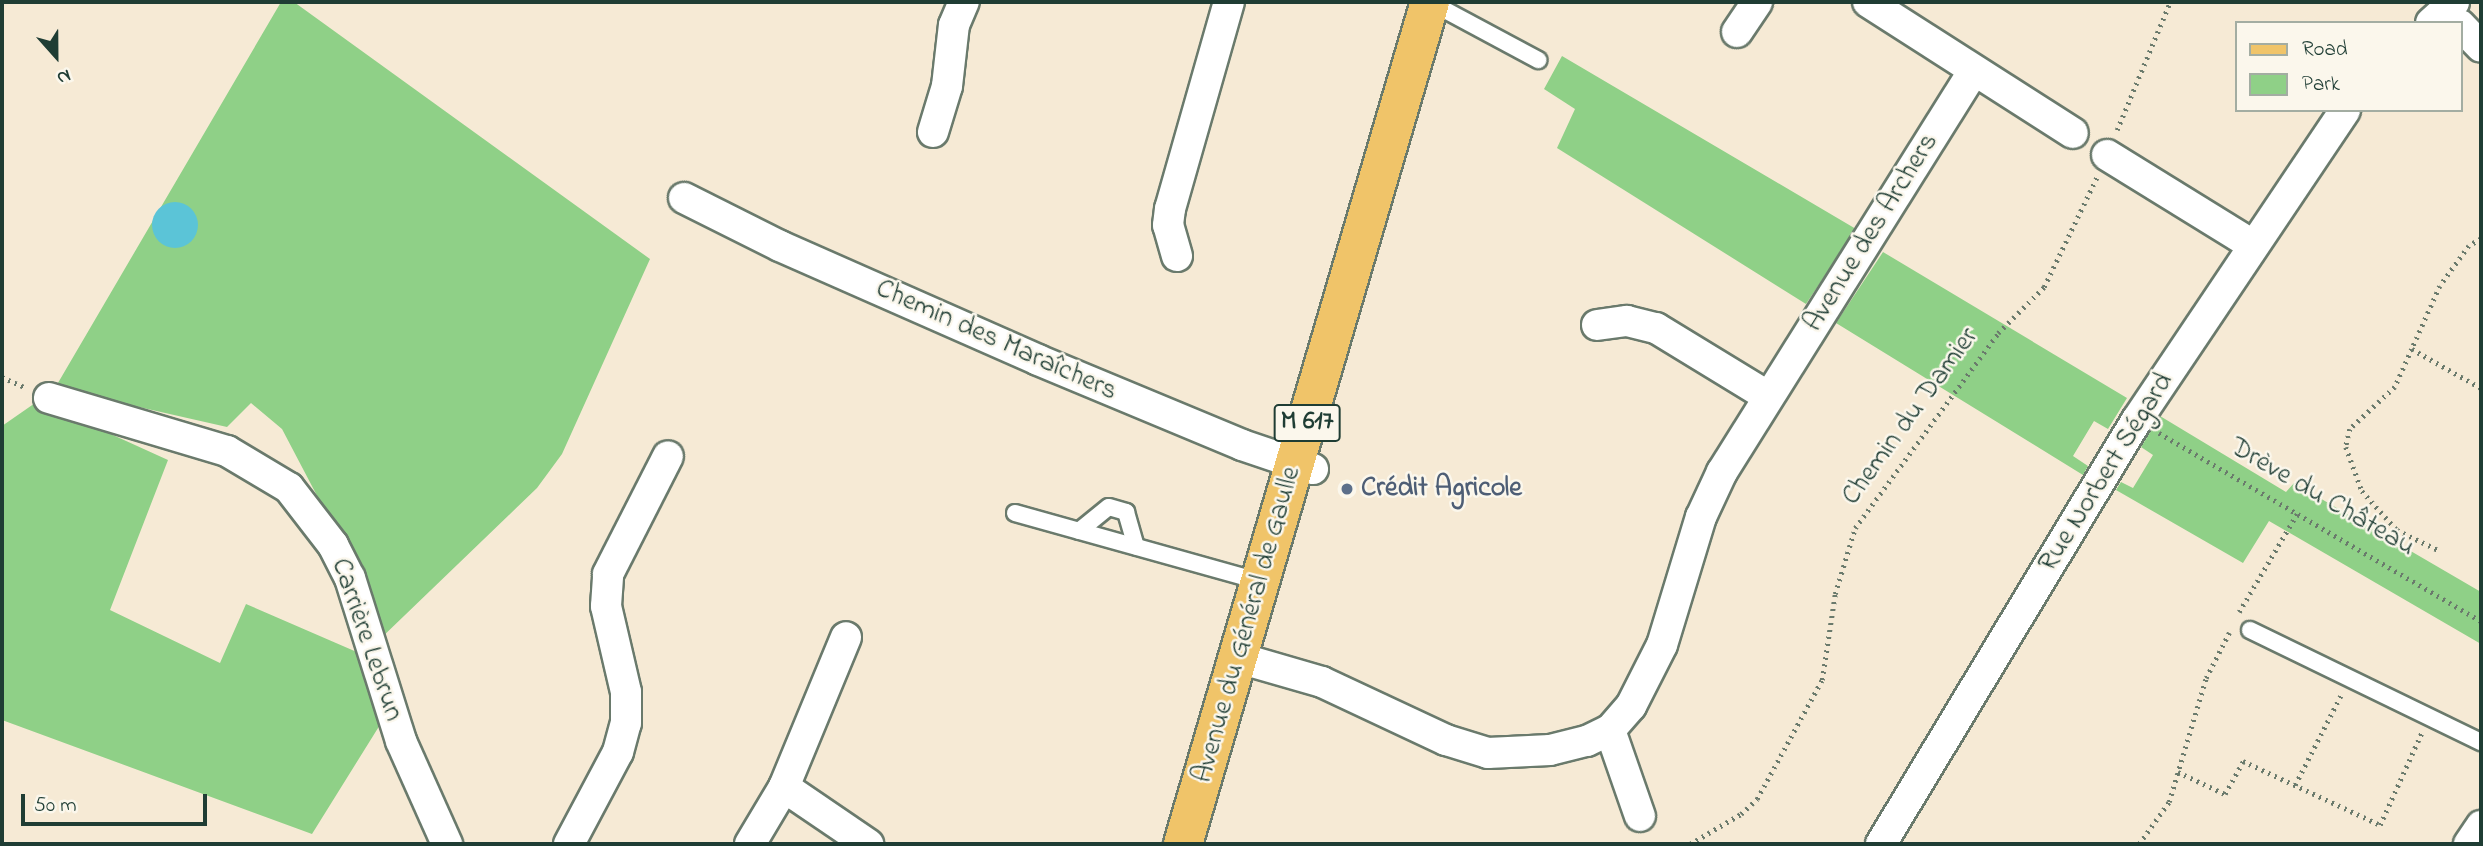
<!DOCTYPE html>
<meta charset="utf-8">
<style>
body{margin:0}
#map{position:relative;width:2483px;height:846px;overflow:hidden;background:#f6ead5;font-family:"Indie Flower",sans-serif}
div>[style]{position:absolute}
.green>*{inset:0;background:#8fd087}
.water>*{inset:0;background:#5bc4d7}
.round{border-radius:50%}
.path>*{height:4.5px;margin-top:-2.25px;transform-origin:0;background:repeating-linear-gradient(90deg,#6a7a6c 0 2px,transparent 0 7px)}
.roads{filter:drop-shadow(2px 0 #6a7a6c) drop-shadow(-2px 0 #6a7a6c) drop-shadow(0 2px #6a7a6c) drop-shadow(0 -2px #6a7a6c)}
.service>*{height:16px;margin:-8px;padding:0 8px;transform-origin:8px;border-radius:8px;background:#fff}
.minor>*{height:30px;margin:-15px;padding:0 15px;transform-origin:15px;border-radius:15px;background:#fff}
.primary>*{height:38px;margin:-19px;padding:0 19px;transform-origin:19px;border-radius:19px;background:#f0c469}
.dots>*{width:19px;height:19px;translate:-50% -50%;box-sizing:border-box;border:4px solid #fbf7ec;border-radius:50%}
span{translate:-50% -50%;white-space:nowrap;text-align:center;line-height:1.15;-webkit-text-stroke:5px #fbf7ec;paint-order:stroke}
.shield-label span{padding:2px 5px;background:#fbf7ec;border:2px solid;border-radius:5px;-webkit-text-stroke-width:0}
.shield-label{font-size:26px;color:#1f3d34;font-weight:700}
.street-label{font-size:28px;color:#1f3d34}
.service-label{font-size:28px;color:#4e5e75;font-weight:700}
.left{translate:0 -50%;text-align:left}
.frame{position:absolute;inset:0;border:4px solid #1f3d34;pointer-events:none}
.legend{position:absolute;left:2235px;top:21px;width:228px;height:91px;box-sizing:border-box;background:#fbf7ec;border:2px solid #a3ada2;margin:0;padding:9px 12px;list-style:none;font-size:21px;color:#1f3d34}
.legend li{display:flex;align-items:center;gap:14px;height:35px}
.legend b{width:35px;border:2px solid #a3ada2}
.north{position:absolute;left:21px;top:21px;width:70px;height:70px;-webkit-text-stroke:5px #fbf7ec;paint-order:stroke;rotate:159deg;font-size:19px;font-weight:700;line-height:28px;text-align:center;color:#1f3d34}
.north::after{content:'';display:block;margin:auto;width:24px;height:32px;background:#1f3d34;clip-path:polygon(50% 0,100% 100%,50% 72%,0 100%)}
.scale{position:absolute;left:21px;top:794px;width:186px;height:32px;box-sizing:border-box;border:4px solid #1f3d34;border-top:0;padding-left:9px;font-size:21px;line-height:24px;white-space:nowrap;color:#1f3d34;-webkit-text-stroke:5px #fbf7ec;paint-order:stroke}
</style>
<div id="map">
<div class="green">
<i style="clip-path:polygon(281px 2px,294px 2px,650px 259px,562px 454px,537px 488px,378px 641px,355px 568px,282px 429px,251px 403px,227px 427px,55px 388px)"></i>
<i style="clip-path:polygon(1562px 56px,1856px 229px,1806px 304px,1557px 148px,1575px 109px,1544px 89px)"></i>
<i style="clip-path:polygon(1883px 252px,2127px 398px,2108px 429px,2094px 421px,2073px 456px,2088px 466px,2083px 475px,1836px 323px)"></i>
<i style="clip-path:polygon(38px 401px,168px 460px,110px 610px,220px 663px,246px 604px,366px 656px,383px 720px,312px 834px,2px 720px,2px 426px)"></i>
<i style="clip-path:polygon(2160px 416px,2286px 492px,2294px 483px,2481px 592px,2481px 644px,2269px 521px,2243px 563px,2116px 490px,2121px 482px,2133px 488px,2153px 455px,2141px 447px)"></i>
</div>
<div class="water">
<i class="round" style="left:152px;top:202px;width:46px;height:46px"></i>
</div>
<div class="path">
<i style="left:2117px;top:130px;width:139px;rotate:-67.5deg"></i>
<i style="left:2481px;top:239px;width:14px;rotate:150deg"></i>
<i style="left:2469px;top:246px;width:49px;rotate:125.9deg"></i>
<i style="left:2440px;top:286px;width:69px;rotate:114deg"></i>
<i style="left:2412px;top:349px;width:79px;rotate:29.5deg"></i>
<i style="left:2412px;top:349px;width:42px;rotate:114.1deg"></i>
<i style="left:2395px;top:387px;width:62px;rotate:137deg"></i>
<i style="left:2350px;top:429px;width:18px;rotate:103deg"></i>
<i style="left:2346px;top:447px;width:47px;rotate:70deg"></i>
<i style="left:2362px;top:491px;width:52px;rotate:48.1deg"></i>
<i style="left:2397px;top:530px;width:48px;rotate:26deg"></i>
<i style="left:2px;top:377px;width:27px;rotate:24deg"></i>
<i style="left:2159px;top:433px;width:373px;rotate:30.3deg"></i>
<i style="left:2239px;top:612px;width:114px;rotate:-59.4deg"></i>
<i style="left:2178px;top:772px;width:52px;rotate:25.1deg"></i>
<i style="left:2225px;top:794px;width:38px;rotate:-61deg"></i>
<i style="left:2243px;top:761px;width:151px;rotate:25deg"></i>
<i style="left:2380px;top:825px;width:102px;rotate:-65.7deg"></i>
<i style="left:2295px;top:785px;width:101px;rotate:-62.9deg"></i>
<i style="left:1690px;top:844px;width:59px;rotate:-30.5deg"></i>
<i style="left:1741px;top:814px;width:22px;rotate:-43deg"></i>
<i style="left:1757px;top:799px;width:136px;rotate:-61.4deg"></i>
<i style="left:1822px;top:680px;width:87px;rotate:-81.4deg"></i>
<i style="left:1835px;top:594px;width:69px;rotate:-73.1deg"></i>
<i style="left:1855px;top:528px;width:242px;rotate:-53.7deg"></i>
<i style="left:1998px;top:333px;width:65px;rotate:-45deg"></i>
<i style="left:2044px;top:287px;width:122px;rotate:-64.3deg"></i>
<i style="left:2139px;top:844px;width:52px;rotate:-54.5deg"></i>
<i style="left:2169px;top:802px;width:129px;rotate:-73.4deg"></i>
<i style="left:2206px;top:678px;width:51px;rotate:-62.9deg"></i>
</div>
<div class="roads">
<div class="service">
<i style="left:1430px;top:2px;width:123px;rotate:28.2deg"></i>
<i style="left:1015px;top:513px;width:256px;rotate:15.6deg"></i>
<i style="left:1079px;top:531px;width:38px;rotate:-39deg"></i>
<i style="left:1109px;top:507px;width:18px;rotate:16deg"></i>
<i style="left:1126px;top:512px;width:36px;rotate:74deg"></i>
<i style="left:2250px;top:630px;width:257px;rotate:25.9deg"></i>
</div>
<div class="minor">
<i style="left:1868px;top:2px;width:243px;rotate:32.6deg"></i>
<i style="left:2431px;top:23px;width:31px;rotate:-42deg"></i>
<i style="left:2460px;top:25px;width:30px;rotate:46deg"></i>
<i style="left:1737px;top:32px;width:36px;rotate:-56deg"></i>
<i style="left:933px;top:132px;width:48px;rotate:-73.1deg"></i>
<i style="left:947px;top:86px;width:61px;rotate:-83.5deg"></i>
<i style="left:954px;top:25px;width:25px;rotate:-67deg"></i>
<i style="left:2107px;top:155px;width:172px;rotate:31.7deg"></i>
<i style="left:684px;top:198px;width:107px;rotate:26.6deg"></i>
<i style="left:780px;top:246px;width:282px;rotate:23.8deg"></i>
<i style="left:1038px;top:360px;width:221px;rotate:22.6deg"></i>
<i style="left:1242px;top:445px;width:75px;rotate:18.7deg"></i>
<i style="left:1177px;top:256px;width:32px;rotate:-106deg"></i>
<i style="left:1168px;top:225px;width:16px;rotate:-83deg"></i>
<i style="left:1170px;top:209px;width:215px;rotate:-74.1deg"></i>
<i style="left:1597px;top:325px;width:30px;rotate:-8deg"></i>
<i style="left:1627px;top:321px;width:30px;rotate:14deg"></i>
<i style="left:1656px;top:328px;width:132px;rotate:31.4deg"></i>
<i style="left:49px;top:398px;width:186px;rotate:16.6deg"></i>
<i style="left:227px;top:451px;width:72px;rotate:30.8deg"></i>
<i style="left:289px;top:488px;width:72px;rotate:52.3deg"></i>
<i style="left:333px;top:545px;width:37px;rotate:63deg"></i>
<i style="left:350px;top:578px;width:171px;rotate:72.6deg"></i>
<i style="left:401px;top:741px;width:113px;rotate:65.9deg"></i>
<i style="left:1239px;top:658px;width:86px;rotate:16.1deg"></i>
<i style="left:1322px;top:682px;width:137px;rotate:25.1deg"></i>
<i style="left:1446px;top:740px;width:44px;rotate:17.2deg"></i>
<i style="left:1488px;top:753px;width:62px;rotate:-2.8deg"></i>
<i style="left:1550px;top:750px;width:38px;rotate:-14deg"></i>
<i style="left:1587px;top:741px;width:25px;rotate:-26deg"></i>
<i style="left:1610px;top:730px;width:32px;rotate:-49deg"></i>
<i style="left:1631px;top:706px;width:68px;rotate:-63.1deg"></i>
<i style="left:1662px;top:645px;width:134px;rotate:-73.1deg"></i>
<i style="left:1701px;top:517px;width:50px;rotate:-65deg"></i>
<i style="left:1722px;top:472px;width:474px;rotate:-57.9deg"></i>
<i style="left:1610px;top:730px;width:91px;rotate:70.8deg"></i>
<i style="left:784px;top:787px;width:102px;rotate:34.2deg"></i>
<i style="left:569px;top:844px;width:104px;rotate:-62deg"></i>
<i style="left:618px;top:752px;width:30px;rotate:-75deg"></i>
<i style="left:626px;top:723px;width:31px;rotate:-90deg"></i>
<i style="left:626px;top:692px;width:88px;rotate:-103.1deg"></i>
<i style="left:606px;top:606px;width:32px;rotate:-86deg"></i>
<i style="left:608px;top:574px;width:132px;rotate:-63deg"></i>
<i style="left:750px;top:844px;width:66px;rotate:-59.2deg"></i>
<i style="left:784px;top:787px;width:162px;rotate:-67.5deg"></i>
<i style="left:1881px;top:844px;width:495px;rotate:-58.9deg"></i>
<i style="left:2137px;top:420px;width:373px;rotate:-56.1deg"></i>
<i style="left:2469px;top:844px;width:22px;rotate:-56deg"></i>
</div>
<div class="primary">
<i style="left:1183px;top:844px;width:877px;rotate:-73.65deg"></i>
</div>
</div>
<div class="dots">
<i style="left:1347px;top:489px;background:#5c6f8a"></i>
</div>
<div class="shield-label">
<span style="left:1307px;top:423px">M 617</span>
</div>
<div class="street-label">
<span style="left:1872px;top:233px;rotate:-58deg">Avenue des Archers</span>
<span style="left:996px;top:341px;rotate:24deg">Chemin des Maraîchers</span>
<span style="left:1911px;top:417px;rotate:-54deg">Chemin du Damier</span>
<span style="left:2107px;top:473px;rotate:-58deg">Rue Norbert Ségard</span>
<span style="left:2322px;top:498px;rotate:30deg">Drève du Château</span>
<span style="left:1248px;top:625px;rotate:-74deg">Avenue du Général de Gaulle</span>
<span style="left:366px;top:640px;rotate:71deg">Carrière Lebrun</span>
</div>
<div class="service-label">
<span class="left" style="left:1361px;top:489px">Crédit Agricole</span>
</div>
<div class="frame"></div>
<ul class="legend">
<li><b style="height:9px;background:#f0c469"></b>Road</li>
<li><b style="height:19px;background:#8fd087"></b>Park</li>
</ul>
<div class="north">N</div>
<div class="scale">50 m</div>
</div>
